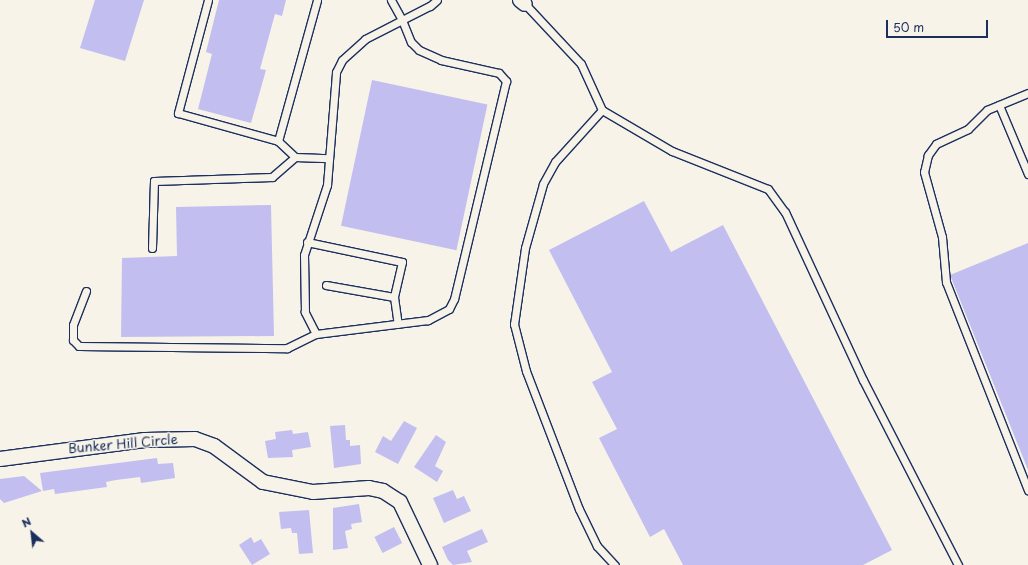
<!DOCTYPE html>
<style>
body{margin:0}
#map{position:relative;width:1028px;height:565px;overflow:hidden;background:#f7f3e8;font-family:"Playpen Sans",sans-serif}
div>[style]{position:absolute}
.building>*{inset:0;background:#c2bef0;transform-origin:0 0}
.roads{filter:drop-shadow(1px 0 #1b2f5e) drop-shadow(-1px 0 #1b2f5e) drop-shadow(0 1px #1b2f5e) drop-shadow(0 -1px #1b2f5e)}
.lane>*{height:7px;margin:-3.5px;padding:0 3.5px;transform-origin:3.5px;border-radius:3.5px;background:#f7f3e8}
.street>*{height:14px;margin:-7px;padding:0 7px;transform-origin:7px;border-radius:7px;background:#f7f3e8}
span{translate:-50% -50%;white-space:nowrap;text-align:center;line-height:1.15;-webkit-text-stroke:3px #f7f3e8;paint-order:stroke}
.street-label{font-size:13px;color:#1b2f5e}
.north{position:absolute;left:12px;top:513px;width:40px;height:40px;-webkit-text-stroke:3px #f7f3e8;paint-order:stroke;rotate:332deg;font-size:11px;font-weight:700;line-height:16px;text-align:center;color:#1b2f5e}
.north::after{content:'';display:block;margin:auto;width:14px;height:18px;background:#1b2f5e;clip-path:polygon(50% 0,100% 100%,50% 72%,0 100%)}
.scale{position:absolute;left:886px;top:20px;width:102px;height:18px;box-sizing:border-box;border:2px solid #1b2f5e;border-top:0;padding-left:5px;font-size:12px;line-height:14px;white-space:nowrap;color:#1b2f5e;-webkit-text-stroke:3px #f7f3e8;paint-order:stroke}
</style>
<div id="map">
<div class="building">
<i style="clip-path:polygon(95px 0,144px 0,125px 61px,80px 48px)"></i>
<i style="clip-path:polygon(219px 0,286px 0,282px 16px,275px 14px,260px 69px,266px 70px,251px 123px,198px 109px,212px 54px,206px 52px)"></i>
<i style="left:372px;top:80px;width:118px;height:149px;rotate:12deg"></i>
<i style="clip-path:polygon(644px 201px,671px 252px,723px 225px,892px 550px,863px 565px,683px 565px,664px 529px,650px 537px,599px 438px,617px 429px,592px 382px,612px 372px,549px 250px)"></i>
<i style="clip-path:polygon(271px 205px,274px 336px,121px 337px,122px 258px,177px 256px,176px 207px)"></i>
<i style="clip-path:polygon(1028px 243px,1028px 470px,950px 275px)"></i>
<i style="clip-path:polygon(404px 421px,417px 428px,398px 464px,375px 452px,383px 436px,391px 441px)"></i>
<i style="clip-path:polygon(345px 425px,346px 440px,350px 440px,350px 446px,360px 445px,361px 464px,334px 468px,330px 426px)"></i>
<i style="clip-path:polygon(292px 430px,293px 434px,308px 432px,311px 447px,292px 450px,293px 457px,268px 458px,265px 441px,276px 439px,275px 432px)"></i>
<i style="clip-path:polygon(436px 435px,446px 442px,435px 466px,443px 471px,437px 482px,414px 467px)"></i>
<i style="clip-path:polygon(157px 458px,158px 464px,173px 463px,175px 478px,141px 483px,140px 477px,116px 480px,106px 482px,107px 487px,55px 494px,54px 489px,43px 491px,40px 473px)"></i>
<i style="clip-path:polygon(24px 476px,42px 491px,4px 503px,0 499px,0 479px)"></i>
<i style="clip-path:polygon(453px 490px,457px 499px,464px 496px,471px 511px,444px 523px,433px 498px)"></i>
<i style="clip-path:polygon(359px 504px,362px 522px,351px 524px,352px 529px,345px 531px,348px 548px,333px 550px,333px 508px)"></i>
<i style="clip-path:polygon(309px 510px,313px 553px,299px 554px,297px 533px,292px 533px,291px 528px,281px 529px,279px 512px)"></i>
<i style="left:394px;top:527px;width:18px;height:22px;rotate:63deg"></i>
<i style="clip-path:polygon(482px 529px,488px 542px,467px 551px,472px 562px,453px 565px,448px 560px,442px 547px)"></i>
<i style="clip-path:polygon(251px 537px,254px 543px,261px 539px,270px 554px,252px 565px,239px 545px)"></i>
</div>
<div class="roads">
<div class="lane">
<i style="left:208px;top:0;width:117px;rotate:104.9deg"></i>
<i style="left:178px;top:113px;width:104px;rotate:15.6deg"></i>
<i style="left:278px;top:141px;width:23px;rotate:43deg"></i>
<i style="left:295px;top:157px;width:34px;rotate:2deg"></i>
<i style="left:391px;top:0;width:23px;rotate:61deg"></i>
<i style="left:402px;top:20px;width:24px;rotate:68deg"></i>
<i style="left:411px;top:42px;width:11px;rotate:45deg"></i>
<i style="left:419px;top:50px;width:24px;rotate:24deg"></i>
<i style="left:441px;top:60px;width:59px;rotate:12.6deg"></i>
<i style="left:499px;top:73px;width:11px;rotate:49deg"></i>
<i style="left:506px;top:81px;width:224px;rotate:103.4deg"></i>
<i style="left:454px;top:299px;width:11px;rotate:117deg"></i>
<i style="left:449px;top:309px;width:24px;rotate:152deg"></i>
<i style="left:428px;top:320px;width:113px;rotate:172.9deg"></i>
<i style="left:316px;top:334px;width:25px;rotate:-117deg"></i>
<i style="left:305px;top:312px;width:57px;rotate:-91deg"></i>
<i style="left:304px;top:255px;width:74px;rotate:-71.8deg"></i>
<i style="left:327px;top:185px;width:113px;rotate:-85.4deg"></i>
<i style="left:336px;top:72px;width:13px;rotate:-63deg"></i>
<i style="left:342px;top:60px;width:31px;rotate:-42deg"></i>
<i style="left:365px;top:39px;width:42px;rotate:-27.2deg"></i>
<i style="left:402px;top:20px;width:31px;rotate:-27deg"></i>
<i style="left:430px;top:6px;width:9px;rotate:-41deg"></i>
<i style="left:525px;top:4px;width:82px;rotate:47deg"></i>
<i style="left:581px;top:64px;width:51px;rotate:65.5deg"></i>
<i style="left:602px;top:110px;width:81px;rotate:30.4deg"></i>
<i style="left:672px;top:151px;width:103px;rotate:21.6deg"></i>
<i style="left:768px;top:189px;width:29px;rotate:54deg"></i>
<i style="left:785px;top:212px;width:185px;rotate:65.1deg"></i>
<i style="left:863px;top:380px;width:208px;rotate:62.8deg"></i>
<i style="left:1028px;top:93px;width:44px;rotate:157.5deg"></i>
<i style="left:987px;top:110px;width:27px;rotate:135deg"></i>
<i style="left:968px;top:129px;width:35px;rotate:155deg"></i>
<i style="left:936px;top:144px;width:14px;rotate:126deg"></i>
<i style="left:928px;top:155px;width:17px;rotate:103deg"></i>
<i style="left:924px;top:172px;width:67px;rotate:74.5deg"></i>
<i style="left:942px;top:237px;width:45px;rotate:84.9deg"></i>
<i style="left:946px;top:282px;width:224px;rotate:68.5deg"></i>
<i style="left:999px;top:105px;width:75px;rotate:67.2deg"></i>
<i style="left:602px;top:110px;width:70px;rotate:132.1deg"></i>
<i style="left:555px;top:162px;width:25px;rotate:119deg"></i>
<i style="left:543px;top:184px;width:66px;rotate:105.7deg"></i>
<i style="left:525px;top:248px;width:77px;rotate:98.2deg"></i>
<i style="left:514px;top:324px;width:49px;rotate:75.7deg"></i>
<i style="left:526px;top:371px;width:148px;rotate:69deg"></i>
<i style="left:579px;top:509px;width:41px;rotate:64.1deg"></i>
<i style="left:597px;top:546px;width:26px;rotate:47deg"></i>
<i style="left:278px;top:141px;width:146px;rotate:-74.5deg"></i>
<i style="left:307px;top:242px;width:97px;rotate:11.9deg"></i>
<i style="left:402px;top:262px;width:36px;rotate:103deg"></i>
<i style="left:394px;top:297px;width:27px;rotate:82deg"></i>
<i style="left:152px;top:248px;width:67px;rotate:-88.3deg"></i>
<i style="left:154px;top:181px;width:118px;rotate:-1.9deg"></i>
<i style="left:272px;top:177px;width:30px;rotate:-41deg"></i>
<i style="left:326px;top:285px;width:69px;rotate:10deg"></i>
<i style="left:86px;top:291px;width:36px;rotate:111deg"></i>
<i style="left:73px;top:325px;width:15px;rotate:90deg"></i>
<i style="left:73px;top:340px;width:8px;rotate:45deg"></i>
<i style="left:79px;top:346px;width:208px;rotate:0.6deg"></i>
<i style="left:287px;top:348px;width:32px;rotate:-26deg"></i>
</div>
<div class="street">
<i style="left:520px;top:0;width:6px;rotate:39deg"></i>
<i style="left:0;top:459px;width:146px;rotate:-7.5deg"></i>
<i style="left:145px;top:440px;width:50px;rotate:-1.1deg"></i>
<i style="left:195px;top:439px;width:20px;rotate:20deg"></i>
<i style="left:214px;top:446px;width:61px;rotate:36.3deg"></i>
<i style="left:263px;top:482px;width:51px;rotate:11.3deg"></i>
<i style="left:313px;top:492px;width:56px;rotate:-4.1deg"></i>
<i style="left:369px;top:488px;width:14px;rotate:12deg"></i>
<i style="left:383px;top:491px;width:20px;rotate:33deg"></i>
<i style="left:400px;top:502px;width:70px;rotate:64.5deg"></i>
</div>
</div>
<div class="street-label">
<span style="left:123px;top:444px;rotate:-5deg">Bunker Hill Circle</span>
</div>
<div class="north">N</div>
<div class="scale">50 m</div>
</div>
